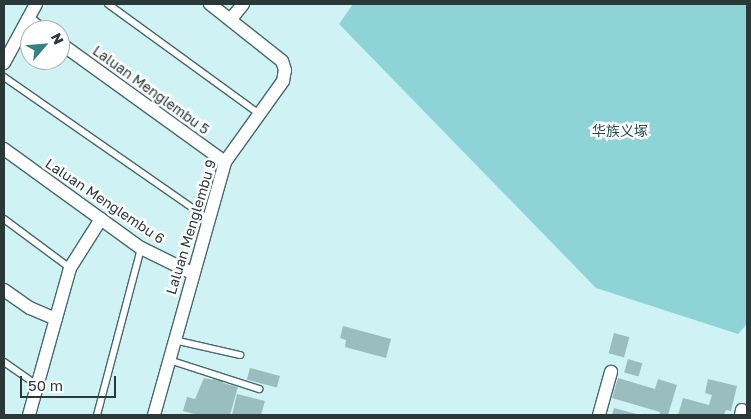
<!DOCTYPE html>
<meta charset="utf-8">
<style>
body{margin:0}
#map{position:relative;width:751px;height:419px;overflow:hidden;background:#cff3f4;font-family:"Golos Text","Noto Sans SC",sans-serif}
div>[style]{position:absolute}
.green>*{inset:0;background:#8ed4d6}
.building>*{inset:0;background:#9abdbe;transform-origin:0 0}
.roads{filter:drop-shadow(1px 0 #486869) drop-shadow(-1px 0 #486869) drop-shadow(0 1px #486869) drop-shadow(0 -1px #486869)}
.lane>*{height:6px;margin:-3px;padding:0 3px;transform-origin:3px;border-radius:3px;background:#fff}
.street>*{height:12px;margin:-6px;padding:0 6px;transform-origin:6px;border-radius:6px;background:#fff}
span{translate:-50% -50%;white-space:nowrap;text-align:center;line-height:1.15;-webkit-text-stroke:5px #fff;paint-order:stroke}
.street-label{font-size:14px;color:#2a3838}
.park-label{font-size:14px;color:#244f50}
.frame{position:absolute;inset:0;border:5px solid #2a3838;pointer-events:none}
.north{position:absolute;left:20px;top:20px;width:50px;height:50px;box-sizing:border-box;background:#fff;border:1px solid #aaafaf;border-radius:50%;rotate:63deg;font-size:14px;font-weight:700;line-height:20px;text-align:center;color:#2a3838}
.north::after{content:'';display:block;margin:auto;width:18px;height:22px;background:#388183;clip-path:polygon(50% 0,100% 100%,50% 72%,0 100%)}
.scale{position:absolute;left:20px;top:376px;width:96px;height:22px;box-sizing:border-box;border:2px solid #2a3838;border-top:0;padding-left:6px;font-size:15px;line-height:18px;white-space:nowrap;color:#2a3838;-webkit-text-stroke:4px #fff;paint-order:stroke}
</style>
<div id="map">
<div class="green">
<i style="clip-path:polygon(353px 4px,747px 4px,747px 324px,738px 334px,596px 288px,339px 24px)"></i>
</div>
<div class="building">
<i style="clip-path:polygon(343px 326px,391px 339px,386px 358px,345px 347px,346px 340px,340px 338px)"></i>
<i style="left:614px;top:333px;width:16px;height:21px;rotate:15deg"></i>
<i style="left:628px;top:359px;width:15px;height:14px;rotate:16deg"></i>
<i style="left:250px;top:368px;width:31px;height:12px;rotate:15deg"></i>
<i style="clip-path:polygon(214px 374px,225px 377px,223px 383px,238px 387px,230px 415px,198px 415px,183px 411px,187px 397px,195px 399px,204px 378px,213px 380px)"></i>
<i style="clip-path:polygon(618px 378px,655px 389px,658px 379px,677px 385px,668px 415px,659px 415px,660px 412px,612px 398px)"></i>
<i style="clip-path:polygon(708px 379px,737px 386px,731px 411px,726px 410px,724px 415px,678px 415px,683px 398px,709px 405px,712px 395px,705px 393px)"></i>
<i style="clip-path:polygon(237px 394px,265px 401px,261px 415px,232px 415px)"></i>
<i style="clip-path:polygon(614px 408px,640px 415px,612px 415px)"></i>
</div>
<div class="roads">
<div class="lane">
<i style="left:108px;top:4px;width:189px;rotate:36deg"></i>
<i style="left:4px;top:77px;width:249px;rotate:34.8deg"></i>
<i style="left:4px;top:219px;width:82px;rotate:36.6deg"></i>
<i style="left:174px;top:340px;width:68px;rotate:12.8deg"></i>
<i style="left:169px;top:360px;width:95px;rotate:17.9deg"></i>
<i style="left:4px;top:362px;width:40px;rotate:34.9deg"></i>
<i style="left:97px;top:415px;width:173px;rotate:-75.2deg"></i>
</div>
<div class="street">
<i style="left:28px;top:19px;width:18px;rotate:38deg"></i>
<i style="left:231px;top:19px;width:19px;rotate:-51deg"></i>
<i style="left:60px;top:43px;width:203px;rotate:35.8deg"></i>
<i style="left:4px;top:63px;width:67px;rotate:-61.5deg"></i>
<i style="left:4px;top:149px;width:169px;rotate:35.9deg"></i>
<i style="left:141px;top:248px;width:57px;rotate:26.1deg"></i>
<i style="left:4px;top:290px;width:32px;rotate:35deg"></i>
<i style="left:30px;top:308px;width:28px;rotate:23deg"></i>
<i style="left:29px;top:415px;width:153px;rotate:-74.4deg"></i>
<i style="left:70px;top:268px;width:58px;rotate:-57.7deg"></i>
<i style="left:154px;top:415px;width:263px;rotate:-74.3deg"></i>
<i style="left:225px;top:162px;width:100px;rotate:-54.4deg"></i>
<i style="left:283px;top:81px;width:11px;rotate:-80deg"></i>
<i style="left:285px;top:70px;width:9px;rotate:-108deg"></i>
<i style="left:282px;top:61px;width:92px;rotate:-141.6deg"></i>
<i style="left:599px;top:415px;width:45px;rotate:-74.4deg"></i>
<i style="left:741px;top:415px;width:5px;rotate:-79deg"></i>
</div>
</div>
<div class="street-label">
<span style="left:151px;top:90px;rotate:36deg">Laluan Menglembu 5</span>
<span style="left:105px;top:201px;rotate:34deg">Laluan Menglembu 6</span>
<span style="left:191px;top:227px;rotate:-73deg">Laluan Menglembu 9</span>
</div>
<div class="park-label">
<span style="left:620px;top:131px">华族义塚</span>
</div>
<div class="frame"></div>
<div class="north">N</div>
<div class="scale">50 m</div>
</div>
